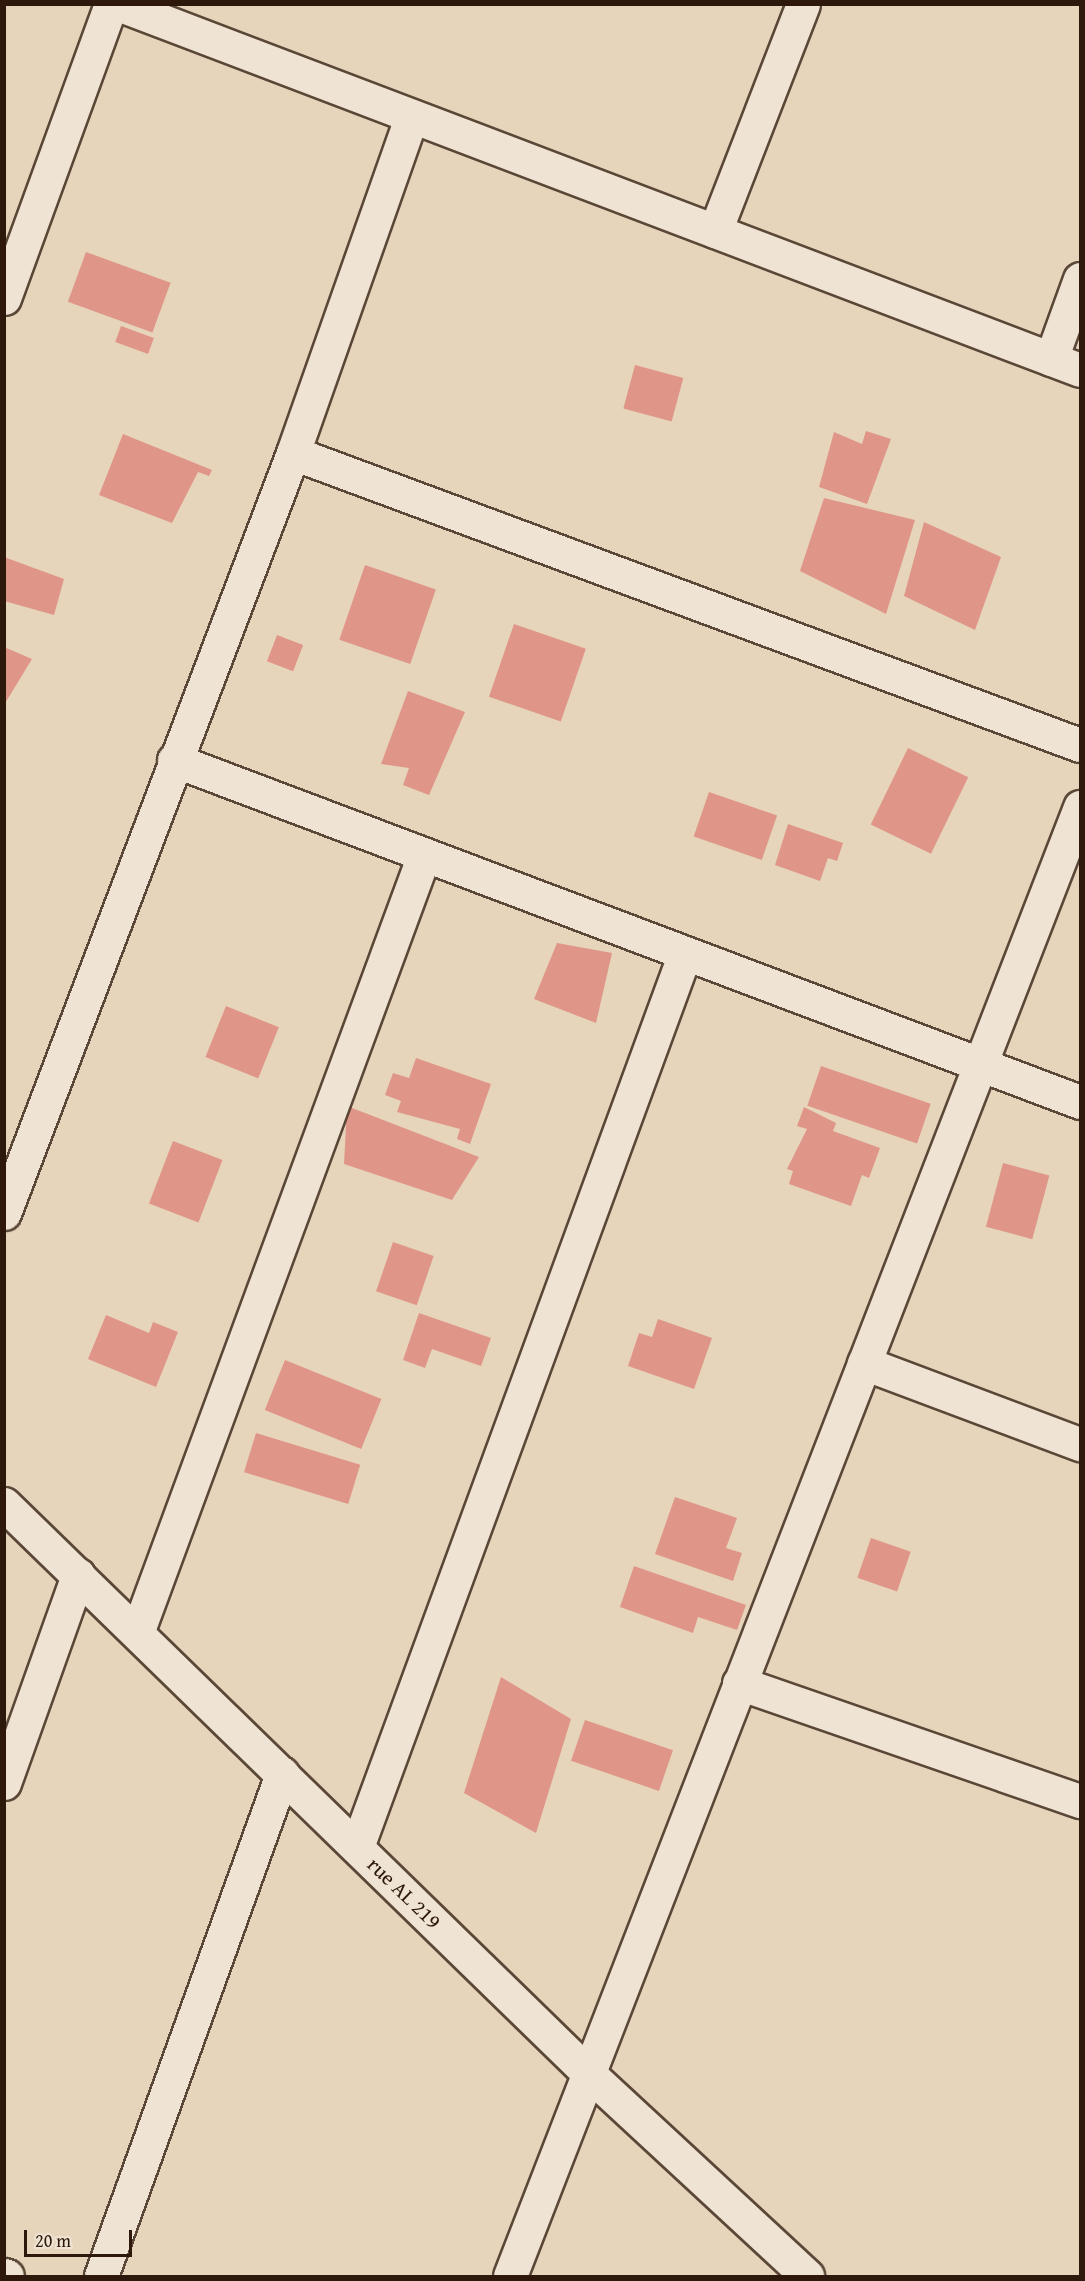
<!DOCTYPE html>
<style>
body{margin:0}
#map{position:relative;width:1085px;height:2281px;overflow:hidden;background:#e6d5bb;font-family:"Gentium Book Plus",serif}
div>[style]{position:absolute}
.building>*{inset:0;background:#df9688;transform-origin:0 0}
.roads{filter:drop-shadow(2px 0 #5b4737) drop-shadow(-2px 0 #5b4737) drop-shadow(0 2px #5b4737) drop-shadow(0 -2px #5b4737)}
.minor>*{height:33px;margin:-16.5px;padding:0 16.5px;transform-origin:16.5px;border-radius:16.5px;background:#efe4d3}
span{translate:-50% -50%;white-space:nowrap;text-align:center;line-height:1.15;-webkit-text-stroke:5px #efe4d3;paint-order:stroke}
.street-label{font-size:21px;color:#2d180b}
.frame{position:absolute;inset:0;border:6px solid #2d180b;pointer-events:none}
.scale{position:absolute;left:24px;top:2230px;width:108px;height:27px;box-sizing:border-box;border:3px solid #2d180b;border-top:0;padding-left:8px;font-size:18px;line-height:21px;white-space:nowrap;color:#2d180b;-webkit-text-stroke:4px #efe4d3;paint-order:stroke}
</style>
<div id="map">
<div class="building">
<i style="left:86px;top:252px;width:90px;height:53px;rotate:20deg"></i>
<i style="left:121px;top:326px;width:35px;height:17px;rotate:20deg"></i>
<i style="left:635px;top:365px;width:50px;height:45px;rotate:15deg"></i>
<i style="clip-path:polygon(866px 431px,891px 439px,867px 504px,819px 487px,834px 432px,862px 444px)"></i>
<i style="clip-path:polygon(123px 434px,212px 470px,209px 476px,198px 472px,172px 523px,99px 495px)"></i>
<i style="clip-path:polygon(824px 498px,915px 520px,886px 614px,800px 571px)"></i>
<i style="clip-path:polygon(924px 522px,1001px 557px,975px 630px,904px 596px)"></i>
<i style="clip-path:polygon(4px 557px,64px 579px,54px 615px,4px 601px)"></i>
<i style="left:365px;top:565px;width:75px;height:79px;rotate:19deg"></i>
<i style="left:514px;top:624px;width:76px;height:77px;rotate:19deg"></i>
<i style="left:277px;top:635px;width:28px;height:28px;rotate:21deg"></i>
<i style="clip-path:polygon(4px 647px,32px 659px,4px 705px)"></i>
<i style="clip-path:polygon(408px 691px,465px 712px,429px 795px,403px 785px,409px 768px,381px 764px)"></i>
<i style="left:908px;top:748px;width:67px;height:85px;rotate:26deg"></i>
<i style="left:709px;top:792px;width:72px;height:47px;rotate:19deg"></i>
<i style="clip-path:polygon(788px 824px,843px 843px,837px 861px,828px 858px,820px 881px,775px 865px)"></i>
<i style="clip-path:polygon(557px 943px,612px 953px,596px 1023px,534px 999px)"></i>
<i style="left:226px;top:1006px;width:57px;height:55px;rotate:22deg"></i>
<i style="clip-path:polygon(416px 1058px,491px 1084px,470px 1144px,457px 1139px,460px 1129px,397px 1112px,401px 1101px,385px 1095px,393px 1073px,409px 1078px)"></i>
<i style="left:821px;top:1066px;width:116px;height:42px;rotate:19deg"></i>
<i style="clip-path:polygon(347px 1106px,479px 1157px,452px 1200px,344px 1164px)"></i>
<i style="clip-path:polygon(804px 1107px,836px 1123px,833px 1131px,880px 1148px,869px 1178px,862px 1175px,851px 1206px,789px 1184px,793px 1171px,787px 1169px,807px 1129px,797px 1126px)"></i>
<i style="left:173px;top:1141px;width:53px;height:67px;rotate:21deg"></i>
<i style="left:1003px;top:1163px;width:48px;height:66px;rotate:15deg"></i>
<i style="left:393px;top:1242px;width:43px;height:52px;rotate:19deg"></i>
<i style="clip-path:polygon(419px 1313px,491px 1338px,481px 1366px,432px 1349px,425px 1368px,403px 1360px)"></i>
<i style="clip-path:polygon(106px 1315px,149px 1333px,153px 1322px,178px 1332px,156px 1387px,88px 1359px)"></i>
<i style="clip-path:polygon(658px 1319px,712px 1338px,694px 1389px,628px 1366px,639px 1333px,652px 1337px)"></i>
<i style="left:285px;top:1360px;width:104px;height:54px;rotate:22deg"></i>
<i style="left:256px;top:1433px;width:109px;height:41px;rotate:17deg"></i>
<i style="clip-path:polygon(675px 1497px,737px 1518px,726px 1548px,742px 1553px,733px 1581px,655px 1554px)"></i>
<i style="left:871px;top:1538px;width:42px;height:42px;rotate:19deg"></i>
<i style="clip-path:polygon(634px 1566px,746px 1605px,737px 1630px,698px 1617px,693px 1633px,620px 1607px)"></i>
<i style="clip-path:polygon(501px 1677px,571px 1719px,536px 1833px,464px 1793px)"></i>
<i style="left:585px;top:1720px;width:93px;height:43px;rotate:19deg"></i>
</div>
<div class="roads">
<div class="minor">
<i style="left:118px;top:4px;width:1029px;rotate:20.83deg"></i>
<i style="left:715px;top:231px;width:243px;rotate:-68.8deg"></i>
<i style="left:4px;top:298px;width:313px;rotate:-70deg"></i>
<i style="left:1051px;top:359px;width:85px;rotate:-70.1deg"></i>
<i style="left:293px;top:453px;width:839px;rotate:20.36deg"></i>
<i style="left:174px;top:760px;width:968px;rotate:20.68deg"></i>
<i style="left:4px;top:1213px;width:813px;rotate:-69.18deg"></i>
<i style="left:293px;top:453px;width:357px;rotate:-70.6deg"></i>
<i style="left:864px;top:1363px;width:231px;rotate:20.6deg"></i>
<i style="left:4px;top:1504px;width:814px;rotate:44.25deg"></i>
<i style="left:587px;top:2072px;width:300px;rotate:42.8deg"></i>
<i style="left:137px;top:1633px;width:829px;rotate:-69.75deg"></i>
<i style="left:739px;top:1683px;width:361px;rotate:19.1deg"></i>
<i style="left:4px;top:1783px;width:221px;rotate:-70.4deg"></i>
<i style="left:357px;top:1847px;width:952px;rotate:-69.85deg"></i>
<i style="left:4px;top:2275px;width:3px;rotate:18deg"></i>
<i style="left:101px;top:2276px;width:534px;rotate:-70.17deg"></i>
<i style="left:510px;top:2276px;width:1576px;rotate:-68.79deg"></i>
</div>
</div>
<div class="street-label">
<span style="left:404px;top:1893px;rotate:44deg">rue AL 219</span>
</div>
<div class="frame"></div>
<div class="scale">20 m</div>
</div>
